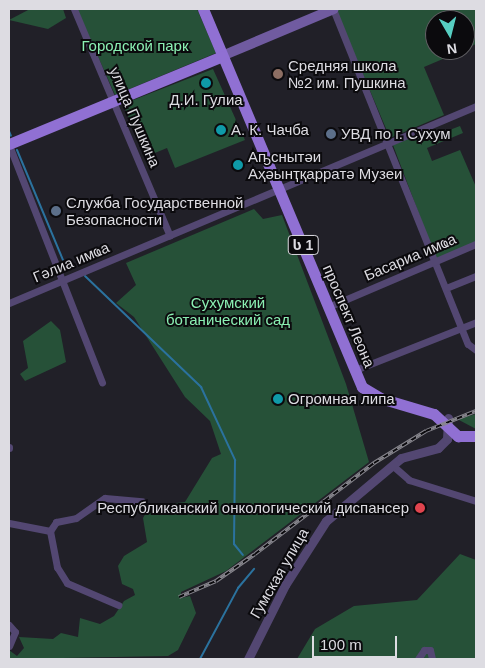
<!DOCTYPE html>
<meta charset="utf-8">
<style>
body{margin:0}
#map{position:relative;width:485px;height:668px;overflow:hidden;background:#212028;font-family:Helvetica,"Noto Sans Georgian",sans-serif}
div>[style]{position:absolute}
.green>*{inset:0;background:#265138}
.stream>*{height:2px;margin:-1px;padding:0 1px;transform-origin:1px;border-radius:1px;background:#2b729e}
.minor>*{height:7px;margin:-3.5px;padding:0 3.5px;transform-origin:3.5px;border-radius:3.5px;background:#534772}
.tertiary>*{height:9px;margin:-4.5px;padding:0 4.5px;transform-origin:4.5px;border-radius:4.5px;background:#534772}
.secondary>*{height:10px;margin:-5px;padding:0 5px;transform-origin:5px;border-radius:5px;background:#705ba0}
.trunk>*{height:11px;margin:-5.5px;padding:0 5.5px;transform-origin:5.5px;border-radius:5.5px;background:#9070d3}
.rail>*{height:4px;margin-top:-2px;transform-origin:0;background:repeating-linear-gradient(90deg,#0b0a0d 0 5.5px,#86858c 0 11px);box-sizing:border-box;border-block:1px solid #86858c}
.dots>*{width:14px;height:14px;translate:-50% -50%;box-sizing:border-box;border:2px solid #0b0a0d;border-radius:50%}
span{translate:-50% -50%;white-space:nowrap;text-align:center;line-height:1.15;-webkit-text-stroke:4px #0b0a0d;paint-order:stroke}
.shield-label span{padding:1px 4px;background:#0b0a0d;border:1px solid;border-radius:4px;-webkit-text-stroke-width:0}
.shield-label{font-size:14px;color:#dddce2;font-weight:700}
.park-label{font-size:15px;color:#8bf0b3}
.poi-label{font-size:15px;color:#dddce2}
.left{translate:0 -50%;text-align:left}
.right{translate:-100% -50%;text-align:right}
.street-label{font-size:15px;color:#dddce2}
.frame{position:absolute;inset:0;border:10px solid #dddce2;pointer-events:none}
.north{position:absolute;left:425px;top:10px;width:50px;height:50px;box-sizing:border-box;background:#0b0a0d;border:1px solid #5f5e62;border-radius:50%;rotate:172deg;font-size:14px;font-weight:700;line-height:20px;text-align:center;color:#dddce2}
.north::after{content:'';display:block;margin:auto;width:18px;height:22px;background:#57cec1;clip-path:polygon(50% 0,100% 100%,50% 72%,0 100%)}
.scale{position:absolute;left:312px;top:636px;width:85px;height:22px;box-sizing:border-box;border:2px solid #dddce2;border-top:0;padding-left:6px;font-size:15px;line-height:18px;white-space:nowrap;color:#dddce2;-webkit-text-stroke:4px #0b0a0d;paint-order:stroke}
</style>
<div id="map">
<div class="green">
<i style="clip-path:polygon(30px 9px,63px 9px,66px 18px,48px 29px,9px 20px)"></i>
<i style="clip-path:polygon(77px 9px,197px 9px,216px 53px,115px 95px)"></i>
<i style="clip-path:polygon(476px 9px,476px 44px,465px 49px,465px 20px,435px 20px,435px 50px,464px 50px,424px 67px,444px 115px,390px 138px,336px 10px)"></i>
<i style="clip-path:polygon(213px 69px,245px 140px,175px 168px,167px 148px,145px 157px,123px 104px)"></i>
<i style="clip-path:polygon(460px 126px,463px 133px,427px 148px,432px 161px,460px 150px,476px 187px,476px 242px,436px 259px,393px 145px,420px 134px,426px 139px)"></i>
<i style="clip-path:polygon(254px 209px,263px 219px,282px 215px,346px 384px,369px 462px,226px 571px,181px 592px,181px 598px,190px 596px,196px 613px,178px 650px,168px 656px,9px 659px,9px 650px,17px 656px,24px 648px,19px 637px,53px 639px,61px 633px,78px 637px,80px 618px,100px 624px,114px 616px,124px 601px,135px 595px,133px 589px,122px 584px,118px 566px,124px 556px,147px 542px,143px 518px,150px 506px,185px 502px,212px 458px,221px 454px,210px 421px,185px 397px,134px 317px,116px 303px,136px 285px,126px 263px)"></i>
<i style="clip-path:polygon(51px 321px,60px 330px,66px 362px,25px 381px,20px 374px,28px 368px,23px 341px)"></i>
<i style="clip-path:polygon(476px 414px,476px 429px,459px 420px,462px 418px)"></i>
<i style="clip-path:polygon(460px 554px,476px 560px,476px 659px,297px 659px,315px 629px,354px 606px,417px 600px)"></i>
</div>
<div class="stream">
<i style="left:9px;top:131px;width:5px;rotate:68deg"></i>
<i style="left:17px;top:150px;width:119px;rotate:67.3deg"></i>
<i style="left:85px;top:276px;width:161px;rotate:43.7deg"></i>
<i style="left:201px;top:387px;width:81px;rotate:65deg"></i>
<i style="left:235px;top:460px;width:84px;rotate:90.7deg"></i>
<i style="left:234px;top:544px;width:14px;rotate:51deg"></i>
<i style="left:200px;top:659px;width:81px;rotate:-61.8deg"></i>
<i style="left:238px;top:588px;width:25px;rotate:-50deg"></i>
</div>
<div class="minor">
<i style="left:74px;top:9px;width:246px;rotate:67.1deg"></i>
<i style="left:333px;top:9px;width:361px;rotate:68.1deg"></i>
<i style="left:468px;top:344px;width:10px;rotate:37deg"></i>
<i style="left:9px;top:145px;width:255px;rotate:68.6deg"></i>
<i style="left:446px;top:288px;width:32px;rotate:-22deg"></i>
<i style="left:9px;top:303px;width:507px;rotate:-22.87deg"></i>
<i style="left:328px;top:307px;width:161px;rotate:-23.1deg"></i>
<i style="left:355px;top:370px;width:130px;rotate:-21.6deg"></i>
<i style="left:9px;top:447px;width:1px;rotate:90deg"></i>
<i style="left:392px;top:465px;width:23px;rotate:41deg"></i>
<i style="left:409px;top:480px;width:70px;rotate:17.4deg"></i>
<i style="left:9px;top:523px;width:42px;rotate:11deg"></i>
<i style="left:50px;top:531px;width:37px;rotate:79deg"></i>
<i style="left:57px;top:567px;width:19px;rotate:58deg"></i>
<i style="left:67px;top:583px;width:56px;rotate:23.3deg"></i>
<i style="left:50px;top:531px;width:11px;rotate:-56deg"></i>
<i style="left:56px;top:522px;width:20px;rotate:-11deg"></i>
<i style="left:76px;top:518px;width:35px;rotate:-35deg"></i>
<i style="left:105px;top:498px;width:37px;rotate:5deg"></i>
<i style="left:9px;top:625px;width:9px;rotate:49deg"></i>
<i style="left:15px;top:632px;width:15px;rotate:113deg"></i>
<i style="left:418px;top:659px;width:11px;rotate:-56deg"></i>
<i style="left:424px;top:650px;width:6px"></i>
<i style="left:430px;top:650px;width:9px;rotate:77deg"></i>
</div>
<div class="tertiary">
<i style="left:248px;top:659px;width:83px;rotate:-63.4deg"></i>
<i style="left:285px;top:585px;width:76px;rotate:-57.4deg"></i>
<i style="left:326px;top:521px;width:98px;rotate:-40deg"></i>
<i style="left:401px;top:458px;width:38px;rotate:-15deg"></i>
<i style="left:438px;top:448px;width:13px;rotate:-45deg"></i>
<i style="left:447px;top:439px;width:21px;rotate:-87deg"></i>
</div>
<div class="secondary">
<i style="left:222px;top:56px;width:121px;rotate:-22.8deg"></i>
</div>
<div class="trunk">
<i style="left:203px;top:9px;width:410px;rotate:67.2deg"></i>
<i style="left:362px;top:387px;width:21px;rotate:31deg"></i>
<i style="left:380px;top:398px;width:56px;rotate:16.5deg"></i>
<i style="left:434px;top:414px;width:33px;rotate:43deg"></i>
<i style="left:458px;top:436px;width:18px"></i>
<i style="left:9px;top:144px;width:230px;rotate:-22.4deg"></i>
</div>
<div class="rail">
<i style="left:179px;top:597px;width:40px;rotate:-23.4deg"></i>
<i style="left:216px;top:581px;width:47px;rotate:-34.7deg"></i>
<i style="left:255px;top:554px;width:150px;rotate:-37.4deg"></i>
<i style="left:374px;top:463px;width:61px;rotate:-31.6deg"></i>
<i style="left:426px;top:431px;width:54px;rotate:-21.8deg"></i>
</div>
<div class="dots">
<i style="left:278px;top:74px;background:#8d6e63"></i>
<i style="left:206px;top:83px;background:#0f9aa8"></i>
<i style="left:221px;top:130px;background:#0f9aa8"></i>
<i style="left:331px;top:134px;background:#5c6f8a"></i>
<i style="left:238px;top:165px;background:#0f9aa8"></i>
<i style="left:56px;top:211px;background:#5c6f8a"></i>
<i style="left:278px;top:399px;background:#0f9aa8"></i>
<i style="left:420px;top:508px;background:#e0444e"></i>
</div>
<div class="shield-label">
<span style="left:303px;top:245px">ს 1</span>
</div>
<div class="park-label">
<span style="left:135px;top:46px">Городской парк</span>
<span style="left:228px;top:311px">Сухумский<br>ботанический сад</span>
</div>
<div class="poi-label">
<span class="left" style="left:288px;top:74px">Средняя школа<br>№2 им. Пушкина</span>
<span style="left:206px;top:100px">Д.И. Гулиа</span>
<span class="left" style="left:231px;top:130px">А. К. Чачба</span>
<span class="left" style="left:341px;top:134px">УВД по г. Сухум</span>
<span class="left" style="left:248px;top:165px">Аҧснытәи<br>Аҳәынҭқарратә Музеи</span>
<span class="left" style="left:66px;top:211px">Служба Государственной<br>Безопасности</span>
<span class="left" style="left:288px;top:399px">Огромная липа</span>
<span class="right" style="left:409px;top:508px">Республиканский онкологический диспансер</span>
</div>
<div class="street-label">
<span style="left:135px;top:117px;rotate:67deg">улица Пушкина</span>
<span style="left:410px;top:257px;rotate:-23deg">Басариа имҩа</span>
<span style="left:71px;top:262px;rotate:-23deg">Гәлиа имҩа</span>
<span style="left:349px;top:316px;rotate:67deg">проспект Леона</span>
<span style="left:279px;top:573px;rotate:-60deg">Гумская улица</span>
</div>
<div class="frame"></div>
<div class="north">N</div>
<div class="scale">100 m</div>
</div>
